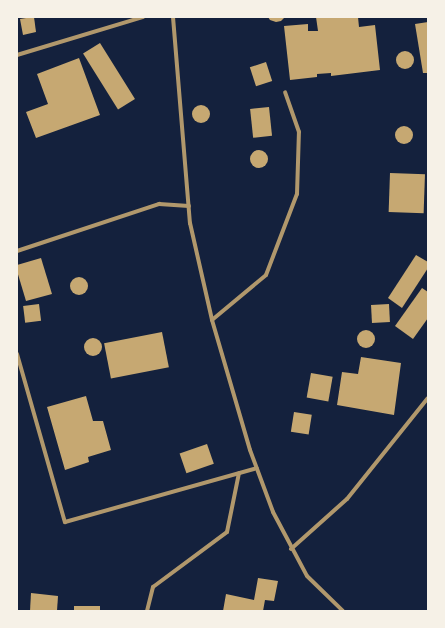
<!DOCTYPE html>
<style>
body{margin:0}
#map{position:relative;width:445px;height:628px;overflow:hidden;background:#14213d;font-family:Roboto,sans-serif}
div>[style]{position:absolute}
.building>*{inset:0;background:#c6a872;transform-origin:0 0}
.round{border-radius:50%}
.minor>*{height:4px;margin:-2px;padding:0 2px;transform-origin:2px;border-radius:2px;background:#b1986c}
span{translate:-50% -50%;white-space:nowrap;text-align:center;line-height:1.15;-webkit-text-stroke:3px #f6f1e7;paint-order:stroke}
.frame{position:absolute;inset:0;border:18px solid #f6f1e7;pointer-events:none}
</style>
<div id="map">
<div class="building">
<i style="clip-path:polygon(32px 17px,34px 17px,36px 32px,23px 35px,20px 19px)"></i>
<i style="clip-path:polygon(268px 17px,285px 17px,281px 21px,276px 22px,270px 20px)"></i>
<i style="clip-path:polygon(316px 17px,358px 17px,359px 27px,375px 25px,380px 70px,331px 76px,331px 73px,317px 74px,317px 77px,290px 80px,284px 26px,308px 24px,308px 31px,318px 31px)"></i>
<i style="clip-path:polygon(428px 22px,428px 73px,423px 73px,415px 24px)"></i>
<i style="left:100px;top:43px;width:66px;height:20px;rotate:58deg"></i>
<i class="round" style="left:396px;top:51px;width:18px;height:18px"></i>
<i style="clip-path:polygon(79px 58px,100px 115px,36px 138px,26px 112px,48px 104px,37px 74px)"></i>
<i style="left:266px;top:62px;width:20px;height:17px;rotate:72deg"></i>
<i class="round" style="left:192px;top:105px;width:18px;height:18px"></i>
<i style="left:269px;top:107px;width:29px;height:19px;rotate:84deg"></i>
<i class="round" style="left:395px;top:126px;width:18px;height:18px"></i>
<i class="round" style="left:250px;top:150px;width:18px;height:18px"></i>
<i style="left:390px;top:173px;width:35px;height:39px;rotate:2deg"></i>
<i style="clip-path:polygon(416px 255px,428px 262px,428px 268px,402px 308px,388px 298px)"></i>
<i style="clip-path:polygon(41px 258px,52px 294px,26px 301px,17px 271px,17px 265px)"></i>
<i class="round" style="left:70px;top:277px;width:18px;height:18px"></i>
<i style="clip-path:polygon(422px 288px,428px 292px,428px 318px,413px 339px,395px 326px)"></i>
<i style="left:39px;top:304px;width:17px;height:16px;rotate:83deg"></i>
<i style="left:389px;top:304px;width:18px;height:18px;rotate:87deg"></i>
<i class="round" style="left:357px;top:330px;width:18px;height:18px"></i>
<i style="left:162px;top:332px;width:36px;height:59px;rotate:79deg"></i>
<i class="round" style="left:84px;top:338px;width:18px;height:18px"></i>
<i style="clip-path:polygon(361px 357px,401px 363px,394px 415px,337px 405px,342px 372px,358px 374px)"></i>
<i style="left:311px;top:373px;width:22px;height:25px;rotate:10deg"></i>
<i style="clip-path:polygon(86px 396px,93px 421px,103px 421px,111px 450px,88px 457px,89px 462px,65px 470px,47px 407px)"></i>
<i style="left:294px;top:412px;width:18px;height:20px;rotate:9deg"></i>
<i style="left:207px;top:444px;width:21px;height:29px;rotate:71deg"></i>
<i style="clip-path:polygon(258px 578px,278px 581px,274px 601px,265px 600px,263px 611px,223px 611px,226px 594px,254px 600px)"></i>
<i style="clip-path:polygon(31px 593px,58px 596px,57px 611px,30px 611px)"></i>
<i style="left:74px;top:606px;width:26px;height:5px"></i>
</div>
<div class="minor">
<i style="left:173px;top:17px;width:207px;rotate:85.3deg"></i>
<i style="left:190px;top:223px;width:99px;rotate:77.2deg"></i>
<i style="left:212px;top:320px;width:135px;rotate:73.7deg"></i>
<i style="left:250px;top:450px;width:66px;rotate:69.6deg"></i>
<i style="left:273px;top:512px;width:72px;rotate:62deg"></i>
<i style="left:307px;top:576px;width:50px;rotate:44.2deg"></i>
<i style="left:17px;top:55px;width:132px;rotate:-16.8deg"></i>
<i style="left:17px;top:251px;width:150px;rotate:-18.3deg"></i>
<i style="left:159px;top:204px;width:30px;rotate:4deg"></i>
<i style="left:212px;top:320px;width:70px;rotate:-39.8deg"></i>
<i style="left:266px;top:275px;width:87px;rotate:-69.1deg"></i>
<i style="left:297px;top:194px;width:62px;rotate:-88.2deg"></i>
<i style="left:299px;top:132px;width:42px;rotate:-109.3deg"></i>
<i style="left:17px;top:354px;width:175px;rotate:74.1deg"></i>
<i style="left:65px;top:522px;width:199px;rotate:-15.7deg"></i>
<i style="left:291px;top:549px;width:75px;rotate:-41.8deg"></i>
<i style="left:347px;top:499px;width:129px;rotate:-51.3deg"></i>
<i style="left:147px;top:611px;width:25px;rotate:-76deg"></i>
<i style="left:153px;top:587px;width:92px;rotate:-36.6deg"></i>
<i style="left:227px;top:532px;width:60px;rotate:-78.5deg"></i>
</div>
<div class="frame"></div>
</div>
